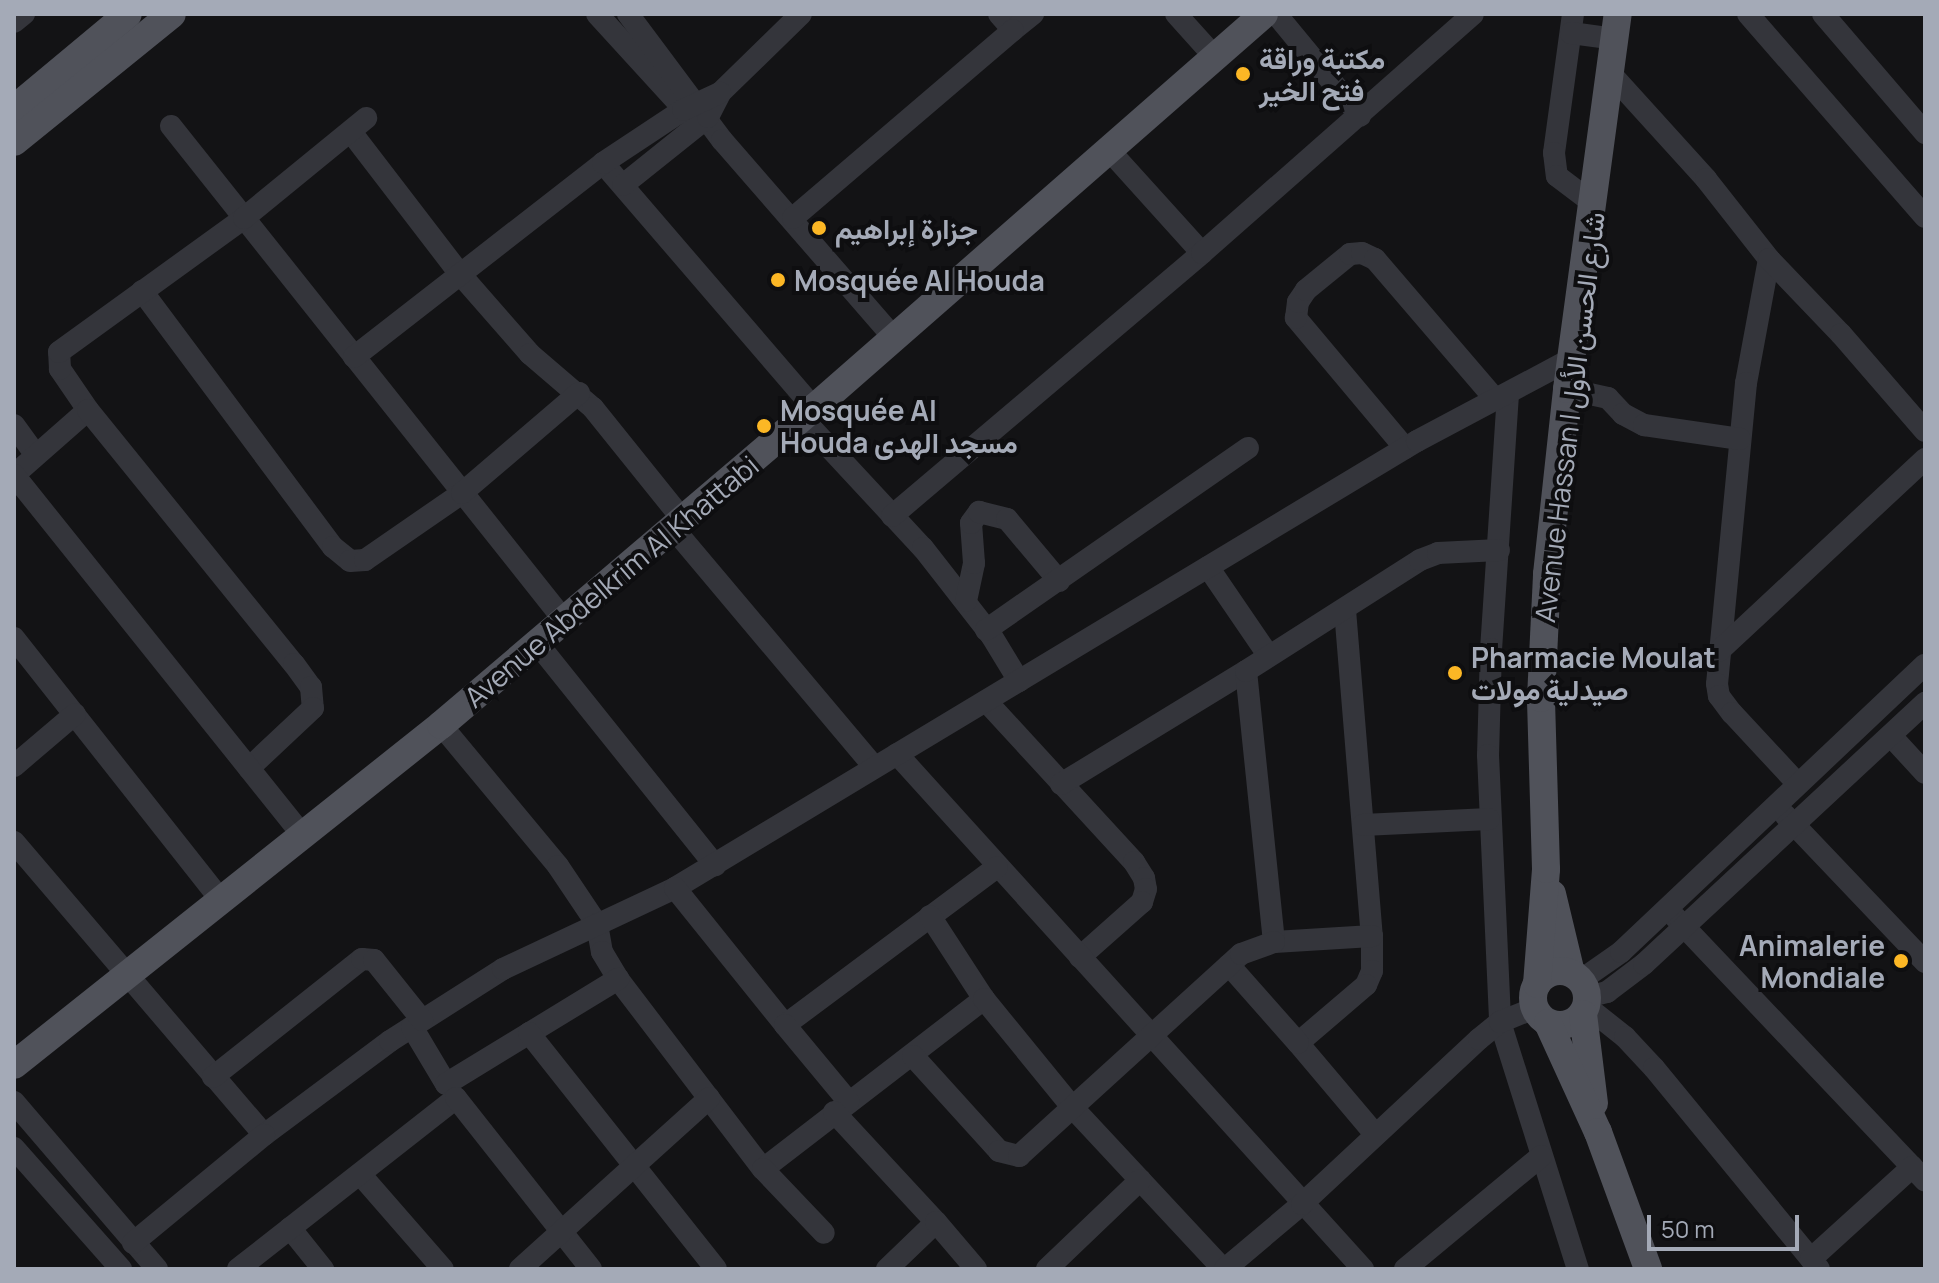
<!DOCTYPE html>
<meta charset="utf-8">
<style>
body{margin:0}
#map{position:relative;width:1939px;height:1283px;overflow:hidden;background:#131315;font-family:Manrope,Vazirmatn,sans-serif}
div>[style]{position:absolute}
.minor>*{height:22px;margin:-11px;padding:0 11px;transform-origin:11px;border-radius:11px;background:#34353b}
.major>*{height:28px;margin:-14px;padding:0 14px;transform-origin:14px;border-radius:14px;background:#50525a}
.major>.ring{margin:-14px;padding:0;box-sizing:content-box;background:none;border:28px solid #50525a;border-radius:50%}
.dots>*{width:22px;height:22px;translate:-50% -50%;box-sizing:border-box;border:4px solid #0e0e10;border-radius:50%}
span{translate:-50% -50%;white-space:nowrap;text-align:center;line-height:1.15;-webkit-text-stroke:8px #0e0e10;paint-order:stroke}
.poi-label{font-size:28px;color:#a4aab7;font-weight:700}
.left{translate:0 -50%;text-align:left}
.right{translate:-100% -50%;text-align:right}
.street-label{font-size:28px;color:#a4aab7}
.frame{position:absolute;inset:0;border:16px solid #a4aab7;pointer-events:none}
.scale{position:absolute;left:1647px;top:1215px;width:152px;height:36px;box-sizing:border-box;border:4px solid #a4aab7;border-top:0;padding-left:10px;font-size:24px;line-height:28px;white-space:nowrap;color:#a4aab7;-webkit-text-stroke:6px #0e0e10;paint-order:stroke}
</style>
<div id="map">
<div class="minor">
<i style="left:597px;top:14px;width:142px;rotate:47.6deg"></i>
<i style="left:628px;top:14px;width:157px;rotate:53.3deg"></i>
<i style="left:722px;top:140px;width:261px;rotate:49deg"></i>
<i style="left:999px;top:14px;width:21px;rotate:49deg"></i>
<i style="left:1013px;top:30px;width:26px;rotate:-39deg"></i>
<i style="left:1176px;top:14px;width:57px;rotate:47.9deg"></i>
<i style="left:1276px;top:14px;width:132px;rotate:50.5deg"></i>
<i style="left:1573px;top:14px;width:140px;rotate:97.8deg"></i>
<i style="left:1554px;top:153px;width:23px;rotate:83deg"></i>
<i style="left:1557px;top:176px;width:46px;rotate:37.1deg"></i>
<i style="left:1748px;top:14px;width:269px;rotate:48.9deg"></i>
<i style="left:1823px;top:14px;width:157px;rotate:49.4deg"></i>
<i style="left:14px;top:22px;width:13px;rotate:-39deg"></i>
<i style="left:1571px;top:33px;width:44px;rotate:7.8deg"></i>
<i style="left:1610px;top:73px;width:143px;rotate:47.8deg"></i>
<i style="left:1706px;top:179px;width:102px;rotate:51.8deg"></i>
<i style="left:1769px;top:259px;width:126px;rotate:100.5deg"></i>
<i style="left:1746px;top:383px;width:302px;rotate:95.5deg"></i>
<i style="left:1717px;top:684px;width:12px;rotate:81deg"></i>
<i style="left:1719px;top:696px;width:21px;rotate:53deg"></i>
<i style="left:1732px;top:713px;width:97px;rotate:47.1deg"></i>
<i style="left:171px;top:126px;width:631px;rotate:51.5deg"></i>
<i style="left:351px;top:132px;width:179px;rotate:52.5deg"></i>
<i style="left:460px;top:274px;width:106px;rotate:48.8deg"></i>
<i style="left:530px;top:354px;width:83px;rotate:40.6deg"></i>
<i style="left:593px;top:408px;width:144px;rotate:51.2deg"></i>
<i style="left:1108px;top:149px;width:140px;rotate:47.9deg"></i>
<i style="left:603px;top:163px;width:323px;rotate:49.3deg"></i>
<i style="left:623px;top:185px;width:109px;rotate:-38.7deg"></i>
<i style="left:708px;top:117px;width:27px;rotate:-63deg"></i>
<i style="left:720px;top:93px;width:113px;rotate:-44.3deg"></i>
<i style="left:793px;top:218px;width:289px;rotate:-40.5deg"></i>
<i style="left:1769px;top:259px;width:104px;rotate:46.2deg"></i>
<i style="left:1841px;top:334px;width:128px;rotate:49.1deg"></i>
<i style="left:142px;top:291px;width:319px;rotate:53.3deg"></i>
<i style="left:333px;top:547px;width:22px;rotate:39deg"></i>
<i style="left:350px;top:561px;width:15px;rotate:-4deg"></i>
<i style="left:365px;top:560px;width:118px;rotate:-34.6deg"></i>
<i style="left:462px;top:493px;width:154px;rotate:-40.5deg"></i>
<i style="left:354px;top:357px;width:316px;rotate:-37.9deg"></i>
<i style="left:603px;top:163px;width:96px;rotate:-33.5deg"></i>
<i style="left:683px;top:110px;width:41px;rotate:-24.7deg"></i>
<i style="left:1567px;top:389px;width:42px;rotate:12.4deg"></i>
<i style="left:1608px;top:398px;width:22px;rotate:47deg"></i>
<i style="left:1623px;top:414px;width:24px;rotate:28deg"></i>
<i style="left:1644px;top:425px;width:97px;rotate:8.3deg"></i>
<i style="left:1508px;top:394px;width:256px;rotate:93.8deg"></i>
<i style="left:1491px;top:649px;width:106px;rotate:91.6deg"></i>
<i style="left:1488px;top:755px;width:267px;rotate:87.4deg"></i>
<i style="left:1500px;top:1022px;width:259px;rotate:72.5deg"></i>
<i style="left:88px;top:410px;width:50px;rotate:-124.3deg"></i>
<i style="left:60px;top:369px;width:17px;rotate:-93deg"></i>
<i style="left:59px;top:352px;width:228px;rotate:-35.9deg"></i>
<i style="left:244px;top:218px;width:158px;rotate:-39.3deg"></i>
<i style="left:802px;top:418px;width:178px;rotate:47.1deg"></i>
<i style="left:923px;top:548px;width:110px;rotate:52deg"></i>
<i style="left:991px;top:635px;width:54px;rotate:58.7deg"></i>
<i style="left:14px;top:425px;width:37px;rotate:54deg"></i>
<i style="left:1405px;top:448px;width:170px;rotate:-130deg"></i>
<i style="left:1296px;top:318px;width:16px;rotate:-83deg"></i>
<i style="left:1298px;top:302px;width:14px;rotate:-56deg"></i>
<i style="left:1306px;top:290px;width:57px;rotate:-39.3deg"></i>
<i style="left:1350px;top:254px;width:12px;rotate:-5deg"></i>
<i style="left:1362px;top:253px;width:14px;rotate:25deg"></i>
<i style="left:1375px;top:259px;width:184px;rotate:49.4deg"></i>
<i style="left:14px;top:475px;width:98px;rotate:-41.3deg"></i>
<i style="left:88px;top:410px;width:327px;rotate:51deg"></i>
<i style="left:294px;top:664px;width:29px;rotate:54deg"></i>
<i style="left:311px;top:687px;width:21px;rotate:85deg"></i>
<i style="left:313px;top:708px;width:88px;rotate:136.8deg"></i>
<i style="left:14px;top:475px;width:462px;rotate:51.3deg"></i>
<i style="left:892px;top:516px;width:407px;rotate:-40.3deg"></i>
<i style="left:1202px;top:253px;width:361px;rotate:-41.4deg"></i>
<i style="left:673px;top:528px;width:312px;rotate:49.9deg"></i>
<i style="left:1208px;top:567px;width:107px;rotate:55.7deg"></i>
<i style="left:966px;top:601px;width:39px;rotate:-78deg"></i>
<i style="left:974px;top:563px;width:40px;rotate:-94.3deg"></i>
<i style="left:971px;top:523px;width:14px;rotate:-54deg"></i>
<i style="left:979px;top:512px;width:29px;rotate:14deg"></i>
<i style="left:1007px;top:519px;width:81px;rotate:50deg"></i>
<i style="left:1345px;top:610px;width:327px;rotate:85.3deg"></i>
<i style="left:1372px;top:936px;width:35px;rotate:90deg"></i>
<i style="left:1372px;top:971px;width:15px;rotate:113deg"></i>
<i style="left:1366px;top:985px;width:89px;rotate:139.5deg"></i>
<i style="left:1298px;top:1043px;width:119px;rotate:49.8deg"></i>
<i style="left:986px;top:630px;width:319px;rotate:-34.8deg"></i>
<i style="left:14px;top:638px;width:334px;rotate:51.7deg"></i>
<i style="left:537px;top:643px;width:285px;rotate:51.3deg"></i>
<i style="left:1719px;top:651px;width:282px;rotate:-43deg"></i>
<i style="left:986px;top:701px;width:219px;rotate:47.4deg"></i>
<i style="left:1134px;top:862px;width:19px;rotate:58deg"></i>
<i style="left:1144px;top:878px;width:11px;rotate:80deg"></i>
<i style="left:1146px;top:889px;width:14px;rotate:107deg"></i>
<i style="left:1142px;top:902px;width:83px;rotate:138.4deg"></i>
<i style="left:441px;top:725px;width:183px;rotate:50.3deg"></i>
<i style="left:558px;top:866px;width:70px;rotate:56.1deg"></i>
<i style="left:597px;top:924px;width:28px;rotate:80deg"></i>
<i style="left:602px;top:952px;width:31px;rotate:59deg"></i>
<i style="left:618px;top:979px;width:239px;rotate:52.7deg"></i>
<i style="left:763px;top:1169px;width:279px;rotate:-37.6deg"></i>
<i style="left:1891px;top:736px;width:50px;rotate:47.4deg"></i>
<i style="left:897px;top:754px;width:695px;rotate:47.86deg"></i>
<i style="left:14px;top:766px;width:80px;rotate:-40.4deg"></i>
<i style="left:1061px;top:784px;width:217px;rotate:-31.4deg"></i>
<i style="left:1785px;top:815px;width:203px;rotate:46.4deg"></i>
<i style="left:1363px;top:825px;width:126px;rotate:-2.7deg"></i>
<i style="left:14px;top:842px;width:385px;rotate:49.5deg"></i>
<i style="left:264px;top:1135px;width:157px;rotate:-36.7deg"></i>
<i style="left:390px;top:1041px;width:134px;rotate:-32.5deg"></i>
<i style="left:503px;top:969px;width:190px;rotate:-25.2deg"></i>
<i style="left:675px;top:888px;width:866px;rotate:-31.07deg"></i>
<i style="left:1417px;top:441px;width:174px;rotate:-28deg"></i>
<i style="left:675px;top:888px;width:176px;rotate:51.2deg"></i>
<i style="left:785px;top:1025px;width:264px;rotate:-36.7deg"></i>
<i style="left:930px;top:916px;width:99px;rotate:57deg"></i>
<i style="left:984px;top:999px;width:141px;rotate:50.8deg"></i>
<i style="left:1073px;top:1108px;width:220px;rotate:47deg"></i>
<i style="left:1675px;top:917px;width:363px;rotate:46.5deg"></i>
<i style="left:1372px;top:936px;width:98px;rotate:176.5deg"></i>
<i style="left:1274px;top:942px;width:272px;rotate:-95.9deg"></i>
<i style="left:1246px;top:671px;width:206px;rotate:-32.5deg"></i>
<i style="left:1420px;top:560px;width:19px;rotate:-21deg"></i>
<i style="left:1438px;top:553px;width:61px;rotate:-2.8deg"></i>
<i style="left:1229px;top:965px;width:104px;rotate:48.5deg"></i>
<i style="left:1581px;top:980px;width:49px;rotate:-35deg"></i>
<i style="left:1621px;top:952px;width:418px;rotate:-43.4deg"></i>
<i style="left:1587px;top:997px;width:21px;rotate:-14deg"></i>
<i style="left:1607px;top:992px;width:46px;rotate:-37.1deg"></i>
<i style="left:1644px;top:964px;width:384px;rotate:-42.9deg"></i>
<i style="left:1586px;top:1006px;width:50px;rotate:38.5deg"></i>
<i style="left:1625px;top:1037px;width:42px;rotate:46.9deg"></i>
<i style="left:1654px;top:1068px;width:260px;rotate:50.6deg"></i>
<i style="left:785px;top:1025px;width:99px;rotate:50.3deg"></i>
<i style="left:412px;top:1027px;width:66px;rotate:59.2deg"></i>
<i style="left:446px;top:1084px;width:202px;rotate:-31.4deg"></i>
<i style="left:529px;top:1033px;width:301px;rotate:51.6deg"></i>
<i style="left:913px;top:1056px;width:128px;rotate:47.8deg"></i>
<i style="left:999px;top:1151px;width:21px;rotate:14deg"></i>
<i style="left:1019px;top:1156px;width:300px;rotate:-42.3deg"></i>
<i style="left:1241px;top:954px;width:35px;rotate:-20deg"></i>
<i style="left:213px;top:1077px;width:190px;rotate:-38.4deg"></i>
<i style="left:362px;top:959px;width:12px;rotate:5deg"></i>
<i style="left:374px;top:960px;width:77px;rotate:51.3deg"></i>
<i style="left:14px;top:1102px;width:220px;rotate:49.4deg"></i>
<i style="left:834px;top:1112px;width:150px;rotate:47.2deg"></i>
<i style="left:936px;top:1222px;width:68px;rotate:136.2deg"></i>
<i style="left:14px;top:1148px;width:162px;rotate:48.5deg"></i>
<i style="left:763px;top:1169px;width:88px;rotate:46.4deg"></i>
<i style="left:360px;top:1174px;width:126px;rotate:48.9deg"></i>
<i style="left:936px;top:1222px;width:62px;rotate:49.6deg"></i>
<i style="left:290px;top:1228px;width:53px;rotate:51.2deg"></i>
<i style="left:133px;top:1243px;width:170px;rotate:-39.5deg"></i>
<i style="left:1811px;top:1259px;width:137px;rotate:-42.3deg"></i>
<i style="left:238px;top:1269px;width:277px;rotate:-38.1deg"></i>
<i style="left:456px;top:1098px;width:218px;rotate:51.7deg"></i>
<i style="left:520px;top:1269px;width:255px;rotate:-42.1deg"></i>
<i style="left:1047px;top:1269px;width:129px;rotate:-43.7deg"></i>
<i style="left:1225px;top:1269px;width:101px;rotate:-40.2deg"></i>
<i style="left:1302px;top:1204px;width:242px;rotate:-43deg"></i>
<i style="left:1479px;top:1039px;width:27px;rotate:-39deg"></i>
<i style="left:1500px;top:1022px;width:37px;rotate:-22deg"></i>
<i style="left:1405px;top:1269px;width:177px;rotate:-39.7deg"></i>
</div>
<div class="major">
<i style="left:14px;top:109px;width:148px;rotate:-39.8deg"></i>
<i style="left:14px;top:142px;width:203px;rotate:-39deg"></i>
<i style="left:1552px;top:894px;width:81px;rotate:76.5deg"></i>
<i class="ring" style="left:1533px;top:971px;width:26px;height:26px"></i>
<i style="left:1537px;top:984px;width:115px;rotate:-85.5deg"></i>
<i style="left:1546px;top:869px;width:171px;rotate:-91.7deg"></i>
<i style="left:1541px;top:698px;width:124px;rotate:-87.2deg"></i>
<i style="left:1547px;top:574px;width:186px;rotate:-83.8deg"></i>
<i style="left:1567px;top:389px;width:378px;rotate:-82.3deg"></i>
<i style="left:1583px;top:1014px;width:90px;rotate:83deg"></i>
<i style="left:1548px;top:1023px;width:120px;rotate:65.4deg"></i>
<i style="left:1598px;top:1132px;width:146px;rotate:69.9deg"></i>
<i style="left:14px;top:1065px;width:546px;rotate:-38.53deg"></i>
<i style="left:441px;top:725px;width:490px;rotate:-40.4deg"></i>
<i style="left:814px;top:408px;width:598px;rotate:-41.2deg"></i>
</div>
<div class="dots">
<i style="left:1243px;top:74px;background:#fcb725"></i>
<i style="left:819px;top:228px;background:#fcb725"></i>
<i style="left:778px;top:280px;background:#fcb725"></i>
<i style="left:764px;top:426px;background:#fcb725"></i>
<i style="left:1455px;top:673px;background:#fcb725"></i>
<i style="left:1901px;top:961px;background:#fcb725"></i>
</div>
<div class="poi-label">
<span class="left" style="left:1259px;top:74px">مكتبة وراقة<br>فتح الخير</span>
<span class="left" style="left:835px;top:228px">جزارة إبراهيم</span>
<span class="left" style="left:794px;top:280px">Mosquée Al Houda</span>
<span class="left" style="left:780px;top:426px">Mosquée Al<br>Houda مسجد الهدى</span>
<span class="left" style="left:1471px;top:673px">Pharmacie Moulat<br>صيدلية مولات</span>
<span class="right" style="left:1885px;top:961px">Animalerie<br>Mondiale</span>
</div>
<div class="street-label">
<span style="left:1569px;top:417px;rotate:-83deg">Avenue Hassan I شارع الحسن الأول</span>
<span style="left:611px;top:581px;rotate:-40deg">Avenue Abdelkrim Al Khattabi</span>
</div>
<div class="frame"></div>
<div class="scale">50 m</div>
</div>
